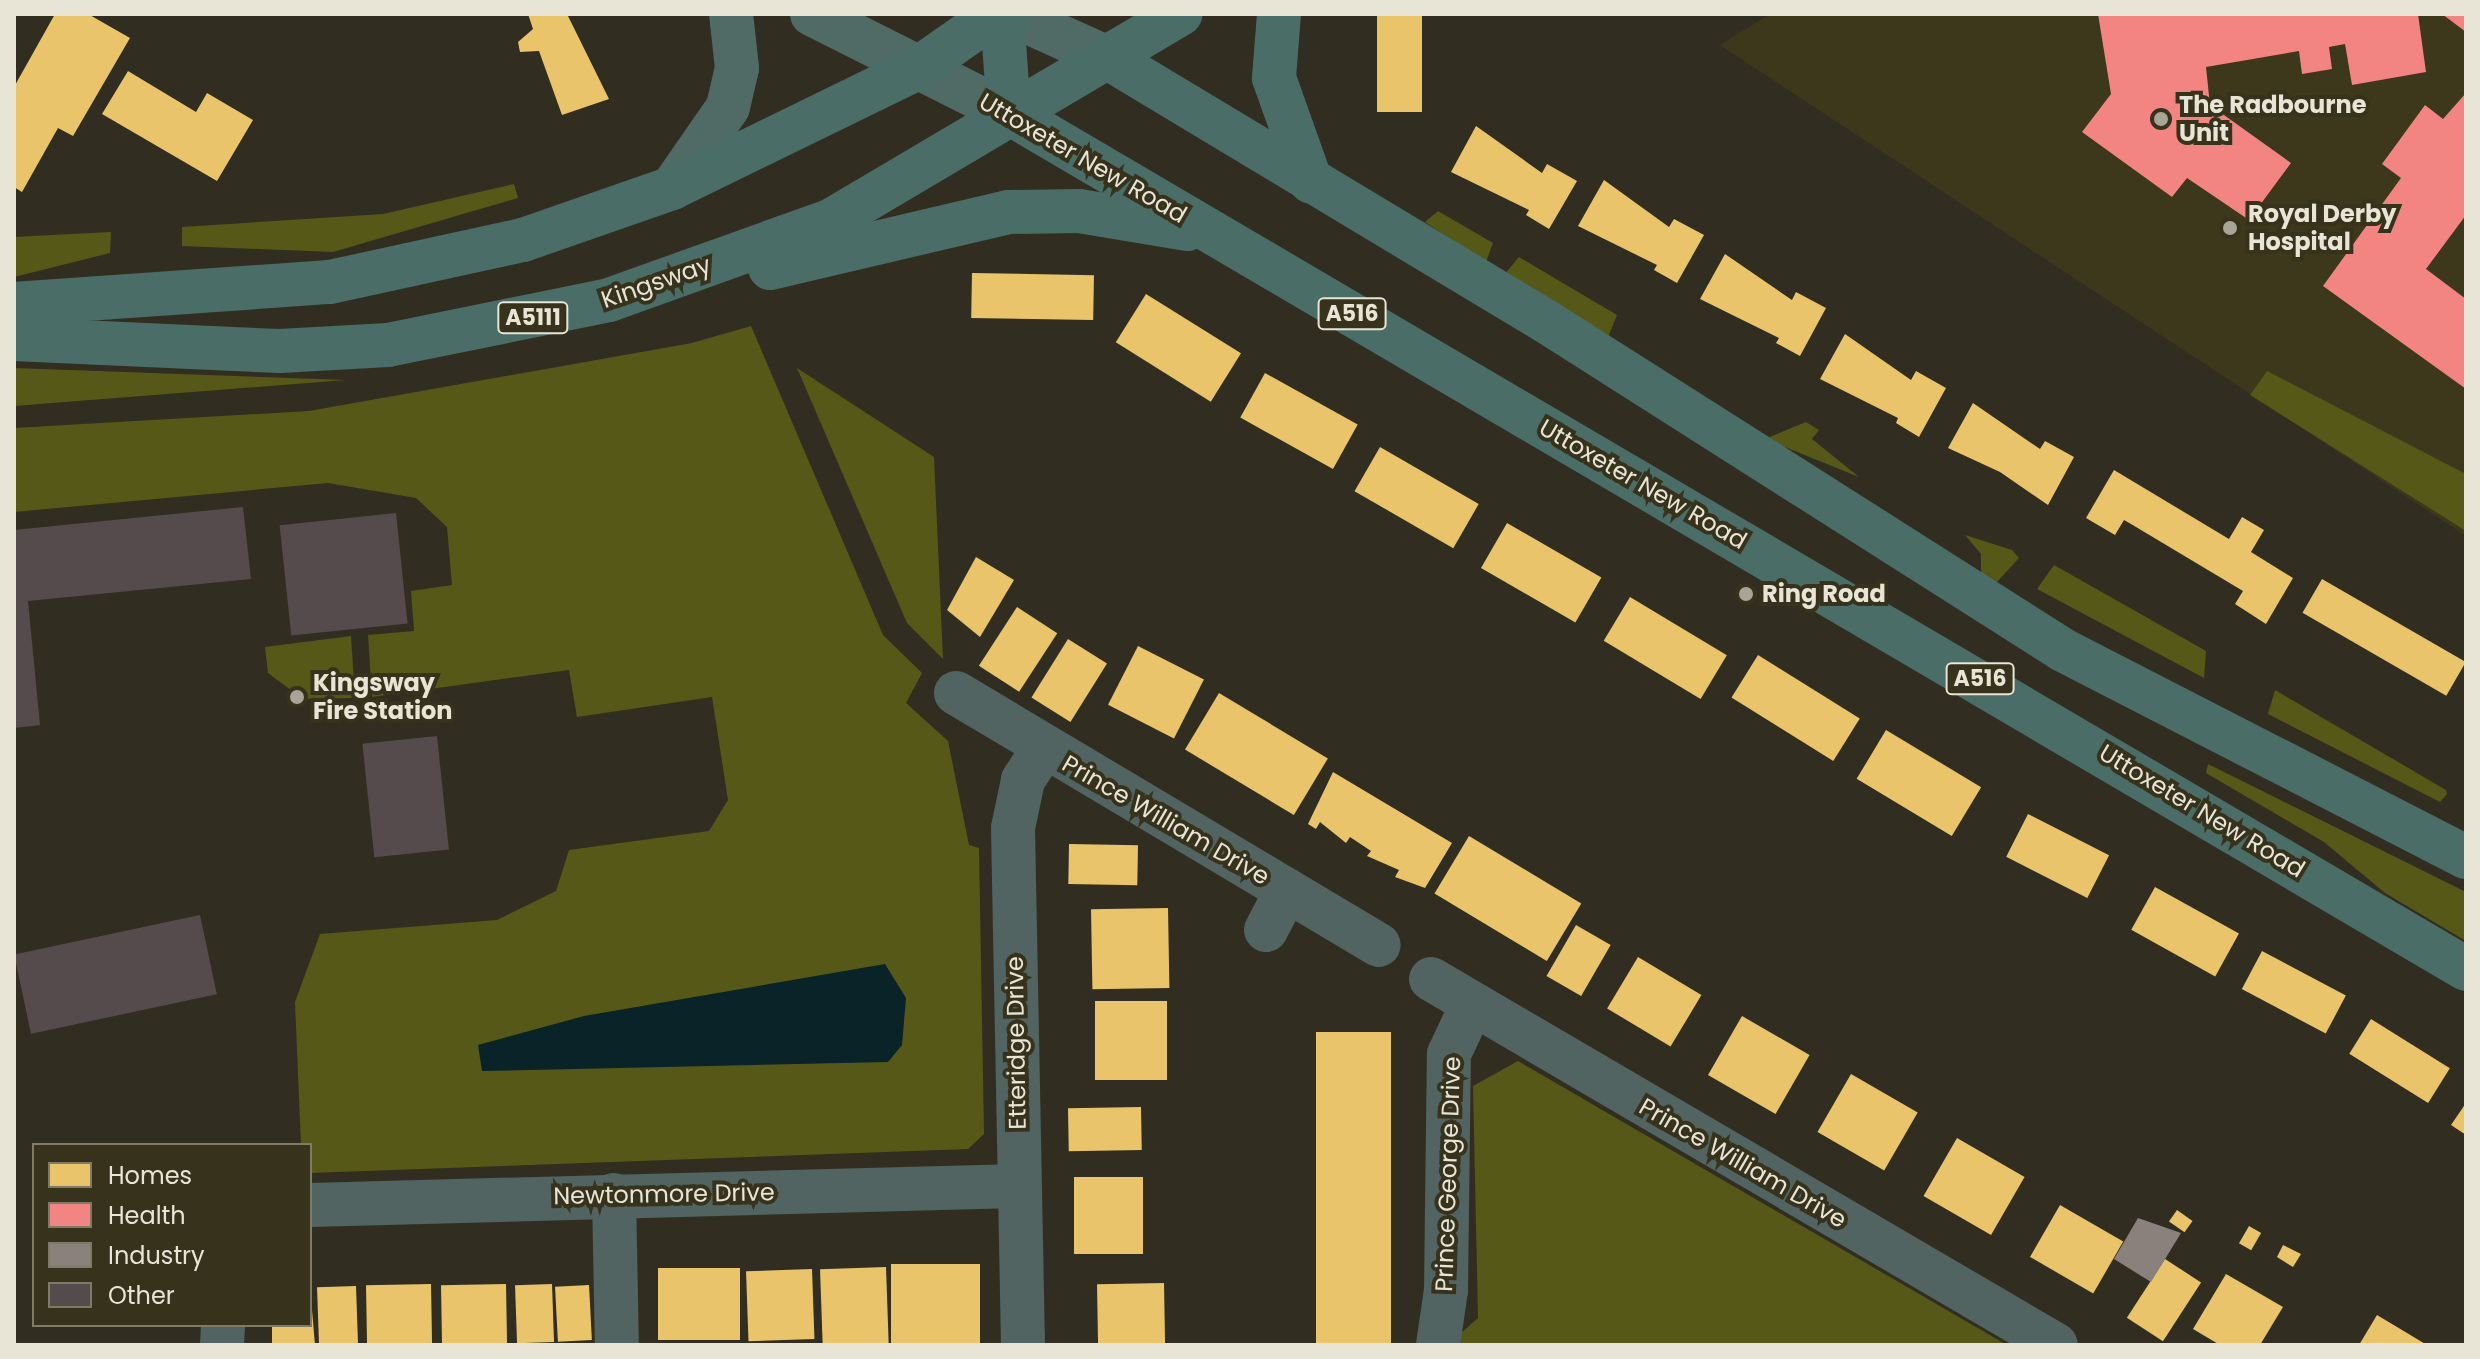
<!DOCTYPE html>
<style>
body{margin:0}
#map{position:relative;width:2480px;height:1359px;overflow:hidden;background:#312e21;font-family:Poppins,sans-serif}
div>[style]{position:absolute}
.built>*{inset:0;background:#3d371b}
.green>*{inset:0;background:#555817}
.water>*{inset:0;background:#092329}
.homes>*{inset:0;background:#e9c46a;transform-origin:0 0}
.health>*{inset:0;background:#f28482}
.industry>*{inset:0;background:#8a817c}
.building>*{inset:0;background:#554a4c;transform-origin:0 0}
.minor>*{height:44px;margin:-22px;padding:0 22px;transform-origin:22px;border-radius:22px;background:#516461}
.major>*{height:44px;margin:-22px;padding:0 22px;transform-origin:22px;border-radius:22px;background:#506a65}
.highway>*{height:44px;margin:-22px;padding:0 22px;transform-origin:22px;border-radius:22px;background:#4a6d67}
.dots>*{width:22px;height:22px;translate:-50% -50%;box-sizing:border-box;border:4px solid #37321b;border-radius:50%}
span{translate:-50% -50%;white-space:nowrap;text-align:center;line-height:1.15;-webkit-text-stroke:8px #37321b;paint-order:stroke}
.shield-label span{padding:2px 6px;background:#37321b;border:2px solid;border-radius:6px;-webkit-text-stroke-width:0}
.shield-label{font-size:22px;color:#e8e5d7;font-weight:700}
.poi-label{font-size:24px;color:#e8e5d7;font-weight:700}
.left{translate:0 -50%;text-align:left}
.street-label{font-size:24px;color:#e8e5d7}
.frame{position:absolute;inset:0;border:16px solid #e8e5d7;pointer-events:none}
.legend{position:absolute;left:32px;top:1143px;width:280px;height:184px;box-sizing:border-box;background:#37321b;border:2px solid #7e7a66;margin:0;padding:10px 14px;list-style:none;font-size:24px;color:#e8e5d7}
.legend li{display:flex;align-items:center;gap:16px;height:40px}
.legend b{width:40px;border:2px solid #7e7a66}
</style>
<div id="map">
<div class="built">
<i style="clip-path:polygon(1770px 14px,2466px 14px,2466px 536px,1720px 45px)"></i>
</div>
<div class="green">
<i style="clip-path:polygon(514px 184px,518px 198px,333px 252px,182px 246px,182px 227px,383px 214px)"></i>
<i style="clip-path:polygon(1438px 211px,1493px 243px,1486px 262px,1425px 222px)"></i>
<i style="clip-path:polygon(111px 232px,110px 253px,14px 277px,14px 237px)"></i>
<i style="clip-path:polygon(1519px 257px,1617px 315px,1606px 342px,1504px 275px)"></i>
<i style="clip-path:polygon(751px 326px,883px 635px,922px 673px,906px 703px,948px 741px,969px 845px,979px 848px,984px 1134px,968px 1149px,310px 1173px,310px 1145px,301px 1145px,295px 1002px,320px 934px,497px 920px,556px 891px,569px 850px,709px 831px,728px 800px,712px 697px,577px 717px,569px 670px,372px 697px,368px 635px,414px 631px,411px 591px,452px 585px,447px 527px,416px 498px,328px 483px,14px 512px,14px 428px,309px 411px,692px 343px)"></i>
<i style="clip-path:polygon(14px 368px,346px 380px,14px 406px)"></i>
<i style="clip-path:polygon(797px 368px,934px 457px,943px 659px,907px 623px)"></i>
<i style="clip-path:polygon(2267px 371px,2466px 474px,2466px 531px,2250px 395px)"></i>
<i style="clip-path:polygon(1806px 422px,1819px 430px,1812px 439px,1859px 477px,1765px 439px)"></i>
<i style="clip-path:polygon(1965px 535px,2012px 550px,2019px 558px,1996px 583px,1981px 574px,1981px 554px)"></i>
<i style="clip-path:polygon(2054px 565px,2206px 651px,2204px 678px,2037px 589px)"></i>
<i style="clip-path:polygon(351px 636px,355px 698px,303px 699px,268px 673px,265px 647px)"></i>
<i style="clip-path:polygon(2275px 690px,2446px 790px,2447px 794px,2440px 802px,2268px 714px)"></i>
<i style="clip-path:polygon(2208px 764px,2466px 892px,2466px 941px,2385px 893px,2324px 842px,2206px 773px)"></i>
<i style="clip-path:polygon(1518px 1061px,2007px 1345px,1461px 1345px,1460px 1334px,1478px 1318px,1473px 1086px)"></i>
</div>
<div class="water">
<i style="clip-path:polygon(885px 964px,906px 998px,902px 1045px,888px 1062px,482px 1071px,478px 1045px,584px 1016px)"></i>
</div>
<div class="homes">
<i style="clip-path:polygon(55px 14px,88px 14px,130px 38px,73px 136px,58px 128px,22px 192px,14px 187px,14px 87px)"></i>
<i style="clip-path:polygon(528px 14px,567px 14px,609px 99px,562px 115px,539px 51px,520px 52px,518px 42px,533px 29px)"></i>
<i style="left:1377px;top:14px;width:45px;height:98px"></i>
<i style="clip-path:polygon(128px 71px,196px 112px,207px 93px,253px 120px,217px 181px,102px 114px)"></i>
<i style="clip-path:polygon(1476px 126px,1542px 173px,1547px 164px,1577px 181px,1549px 229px,1526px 215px,1529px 210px,1451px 172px)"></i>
<i style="clip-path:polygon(1604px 180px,1669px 227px,1674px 219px,1704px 235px,1677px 283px,1654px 270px,1657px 265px,1578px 226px)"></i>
<i style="clip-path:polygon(1725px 254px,1792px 300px,1796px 292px,1826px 308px,1800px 356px,1776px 343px,1779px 338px,1700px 299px)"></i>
<i style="left:972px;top:273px;width:122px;height:45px;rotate:1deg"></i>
<i style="left:1146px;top:294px;width:112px;height:57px;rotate:32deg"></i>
<i style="clip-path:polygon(1845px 334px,1911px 380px,1916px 371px,1946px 388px,1919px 437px,1896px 423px,1898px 418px,1820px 379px)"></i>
<i style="left:1265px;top:373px;width:106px;height:51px;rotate:29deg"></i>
<i style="clip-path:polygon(1973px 403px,2040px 449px,2045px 441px,2074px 457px,2048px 505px,2000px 472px,1948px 448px)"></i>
<i style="left:1380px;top:447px;width:114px;height:51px;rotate:30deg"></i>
<i style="clip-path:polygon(2114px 470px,2229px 539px,2242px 517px,2264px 530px,2251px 552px,2293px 578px,2266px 624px,2235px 604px,2243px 591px,2131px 524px,2124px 520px,2115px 535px,2086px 518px)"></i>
<i style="left:1507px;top:523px;width:109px;height:52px;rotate:30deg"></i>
<i style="clip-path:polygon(976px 557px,1014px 580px,980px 637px,947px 610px)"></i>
<i style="left:2322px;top:579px;width:166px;height:39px;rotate:30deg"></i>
<i style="left:1630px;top:597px;width:113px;height:51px;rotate:31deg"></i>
<i style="left:1017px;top:607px;width:48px;height:70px;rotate:33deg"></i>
<i style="left:1068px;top:639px;width:46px;height:69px;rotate:32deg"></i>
<i style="left:1138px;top:646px;width:74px;height:66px;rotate:27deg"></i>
<i style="left:1758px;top:655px;width:120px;height:50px;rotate:32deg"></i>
<i style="left:1219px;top:693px;width:127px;height:66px;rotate:31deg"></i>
<i style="left:1886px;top:730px;width:111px;height:57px;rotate:31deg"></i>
<i style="clip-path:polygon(1333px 772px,1452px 843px,1425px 888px,1395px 877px,1399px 870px,1367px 856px,1371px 851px,1350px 837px,1346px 843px,1320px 822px,1316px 829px,1308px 824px)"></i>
<i style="left:2028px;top:814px;width:91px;height:48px;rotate:27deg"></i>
<i style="left:1469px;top:836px;width:131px;height:67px;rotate:31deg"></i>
<i style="left:1069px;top:844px;width:69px;height:40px;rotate:1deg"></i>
<i style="left:2155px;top:887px;width:96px;height:49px;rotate:29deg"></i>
<i style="left:1168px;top:908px;width:80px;height:77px;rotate:89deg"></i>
<i style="left:1576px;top:925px;width:40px;height:59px;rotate:30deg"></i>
<i style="left:2262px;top:951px;width:95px;height:43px;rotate:28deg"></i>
<i style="left:1638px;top:957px;width:74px;height:60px;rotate:31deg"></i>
<i style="left:1095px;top:1001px;width:72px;height:79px"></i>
<i style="left:1742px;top:1016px;width:78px;height:68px;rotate:30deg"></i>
<i style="left:2371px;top:1019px;width:93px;height:41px;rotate:32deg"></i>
<i style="left:1316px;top:1032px;width:75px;height:313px"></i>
<i style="left:1851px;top:1074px;width:77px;height:67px;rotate:30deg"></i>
<i style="clip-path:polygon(2466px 1103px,2466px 1135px,2451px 1125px)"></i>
<i style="left:1141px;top:1107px;width:43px;height:73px;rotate:89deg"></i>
<i style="left:1957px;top:1138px;width:78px;height:67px;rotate:30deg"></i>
<i style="left:1074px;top:1177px;width:69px;height:77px"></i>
<i style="left:2060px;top:1205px;width:73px;height:60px;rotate:30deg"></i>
<i style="left:2177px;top:1210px;width:19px;height:14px;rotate:35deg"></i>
<i style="left:2249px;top:1226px;width:14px;height:20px;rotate:30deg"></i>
<i style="clip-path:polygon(2283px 1245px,2301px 1254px,2293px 1267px,2277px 1257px)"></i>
<i style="left:2165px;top:1259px;width:43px;height:70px;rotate:33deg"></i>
<i style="left:891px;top:1264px;width:89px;height:81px"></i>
<i style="left:886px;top:1267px;width:77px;height:66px;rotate:88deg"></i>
<i style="left:658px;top:1268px;width:82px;height:72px"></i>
<i style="left:812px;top:1269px;width:70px;height:66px;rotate:88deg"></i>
<i style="clip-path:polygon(2226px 1274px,2283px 1307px,2260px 1345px,2220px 1345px,2193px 1329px)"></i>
<i style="left:1164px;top:1283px;width:62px;height:67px;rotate:89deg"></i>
<i style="left:431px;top:1284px;width:61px;height:65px;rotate:89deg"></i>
<i style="left:506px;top:1284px;width:61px;height:65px;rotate:89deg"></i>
<i style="left:552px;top:1284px;width:58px;height:37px;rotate:88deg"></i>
<i style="left:589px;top:1285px;width:55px;height:34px;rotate:87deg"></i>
<i style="left:356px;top:1286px;width:59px;height:39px;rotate:88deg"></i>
<i style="clip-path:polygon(310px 1287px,315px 1345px,272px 1345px,272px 1325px,310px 1325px)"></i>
<i style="clip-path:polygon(2377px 1315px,2427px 1345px,2359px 1345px)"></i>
</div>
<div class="health">
<i style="clip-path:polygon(2098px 14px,2418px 14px,2426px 72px,2352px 85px,2345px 44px,2329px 47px,2332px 69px,2302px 74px,2299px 51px,2206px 67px,2210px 105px,2291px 163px,2249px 220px,2187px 178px,2172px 197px,2082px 132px,2111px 94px)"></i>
<i style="clip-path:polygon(2442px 14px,2466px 14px,2466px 32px)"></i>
<i style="clip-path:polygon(2466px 93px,2466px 215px,2426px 269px,2466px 299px,2466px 389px,2323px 286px,2401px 178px,2382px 164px,2425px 105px,2443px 119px)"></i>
</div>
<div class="industry">
<i style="clip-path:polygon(2138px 1218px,2181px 1233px,2151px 1282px,2114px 1259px)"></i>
</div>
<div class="building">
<i style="clip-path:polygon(243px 507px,251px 579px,28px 601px,40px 725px,14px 728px,14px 530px)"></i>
<i style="left:396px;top:513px;width:111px;height:117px;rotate:84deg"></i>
<i style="left:437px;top:736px;width:114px;height:75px;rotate:84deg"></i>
<i style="left:200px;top:915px;width:81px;height:190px;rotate:78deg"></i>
</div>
<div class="minor">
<i style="left:956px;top:693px;width:492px;rotate:30.8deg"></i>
<i style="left:1266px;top:930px;width:45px;rotate:-62.3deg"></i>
<i style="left:1431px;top:979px;width:724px;rotate:30.35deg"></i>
<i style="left:614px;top:1195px;width:150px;rotate:88.9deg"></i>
<i style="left:310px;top:1205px;width:709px;rotate:-1.54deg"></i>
<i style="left:222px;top:1345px;width:20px;rotate:-87deg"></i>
<i style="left:1023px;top:1345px;width:517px;rotate:-91.11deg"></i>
<i style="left:1013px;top:828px;width:49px;rotate:-78.2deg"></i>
<i style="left:1023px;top:780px;width:37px;rotate:-57deg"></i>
<i style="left:1438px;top:1345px;width:56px;rotate:-81.7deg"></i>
<i style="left:1446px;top:1290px;width:236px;rotate:-89.3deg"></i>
<i style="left:1449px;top:1054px;width:52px;rotate:-64.9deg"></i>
</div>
<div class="major">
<i style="left:812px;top:14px;width:220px;rotate:26.7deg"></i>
<i style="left:1010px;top:14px;width:107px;rotate:24.2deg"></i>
<i style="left:672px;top:188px;width:98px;rotate:-55.3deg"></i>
<i style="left:728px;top:107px;width:40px;rotate:-77deg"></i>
<i style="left:737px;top:68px;width:54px;rotate:-96.3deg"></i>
</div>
<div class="highway">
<i style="left:1002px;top:14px;width:99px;rotate:86deg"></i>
<i style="left:1279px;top:14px;width:64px;rotate:94.5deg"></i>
<i style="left:1274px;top:78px;width:110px;rotate:70.4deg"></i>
<i style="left:1108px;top:58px;width:512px;rotate:31.02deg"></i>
<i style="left:1547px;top:322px;width:611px;rotate:32.44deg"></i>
<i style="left:2063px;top:650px;width:453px;rotate:27.2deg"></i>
<i style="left:1009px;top:113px;width:1690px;rotate:30.43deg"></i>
<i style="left:770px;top:268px;width:244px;rotate:-13.2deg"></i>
<i style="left:1008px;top:212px;width:71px;rotate:-0.8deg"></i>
<i style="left:1079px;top:211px;width:110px;rotate:9.4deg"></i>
<i style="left:14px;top:304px;width:317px;rotate:-4deg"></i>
<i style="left:330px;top:282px;width:198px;rotate:-12.3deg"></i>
<i style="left:523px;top:240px;width:158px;rotate:-19.2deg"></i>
<i style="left:672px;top:188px;width:276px;rotate:-26deg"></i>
<i style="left:920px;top:67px;width:93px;rotate:-34.9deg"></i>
<i style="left:14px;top:339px;width:266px;rotate:2.6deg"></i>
<i style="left:280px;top:351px;width:108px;rotate:-3.2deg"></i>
<i style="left:388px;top:345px;width:226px;rotate:-11.5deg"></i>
<i style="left:609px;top:300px;width:237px;rotate:-19.7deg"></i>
<i style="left:832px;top:220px;width:405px;rotate:-30.6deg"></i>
</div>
<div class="dots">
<i style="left:2161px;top:119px;background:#a8a597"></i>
<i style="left:2230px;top:228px;background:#a8a597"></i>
<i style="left:1746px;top:594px;background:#a8a597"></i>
<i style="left:297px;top:697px;background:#a8a597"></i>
</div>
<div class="shield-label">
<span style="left:1352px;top:314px">A516</span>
<span style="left:533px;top:318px">A5111</span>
<span style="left:1980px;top:679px">A516</span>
</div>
<div class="poi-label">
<span class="left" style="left:2179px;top:119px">The Radbourne<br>Unit</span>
<span class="left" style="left:2248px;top:228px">Royal Derby<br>Hospital</span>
<span class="left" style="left:1762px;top:594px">Ring Road</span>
<span class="left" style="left:313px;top:697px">Kingsway<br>Fire Station</span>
</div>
<div class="street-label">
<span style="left:1083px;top:158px;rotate:30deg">Uttoxeter New Road</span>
<span style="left:656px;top:282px;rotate:-19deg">Kingsway</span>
<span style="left:1643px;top:484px;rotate:30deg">Uttoxeter New Road</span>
<span style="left:2202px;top:811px;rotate:31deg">Uttoxeter New Road</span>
<span style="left:1166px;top:820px;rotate:30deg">Prince William Drive</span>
<span style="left:1016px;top:1043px;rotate:-91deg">Etteridge Drive</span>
<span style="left:1743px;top:1163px;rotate:30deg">Prince William Drive</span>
<span style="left:1448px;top:1174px;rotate:-88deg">Prince George Drive</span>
<span style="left:664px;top:1194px;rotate:-1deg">Newtonmore Drive</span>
</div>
<div class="frame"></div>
<ul class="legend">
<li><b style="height:22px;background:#e9c46a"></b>Homes</li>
<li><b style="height:22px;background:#f28482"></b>Health</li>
<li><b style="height:22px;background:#8a817c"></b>Industry</li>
<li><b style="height:22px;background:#554a4c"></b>Other</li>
</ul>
</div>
